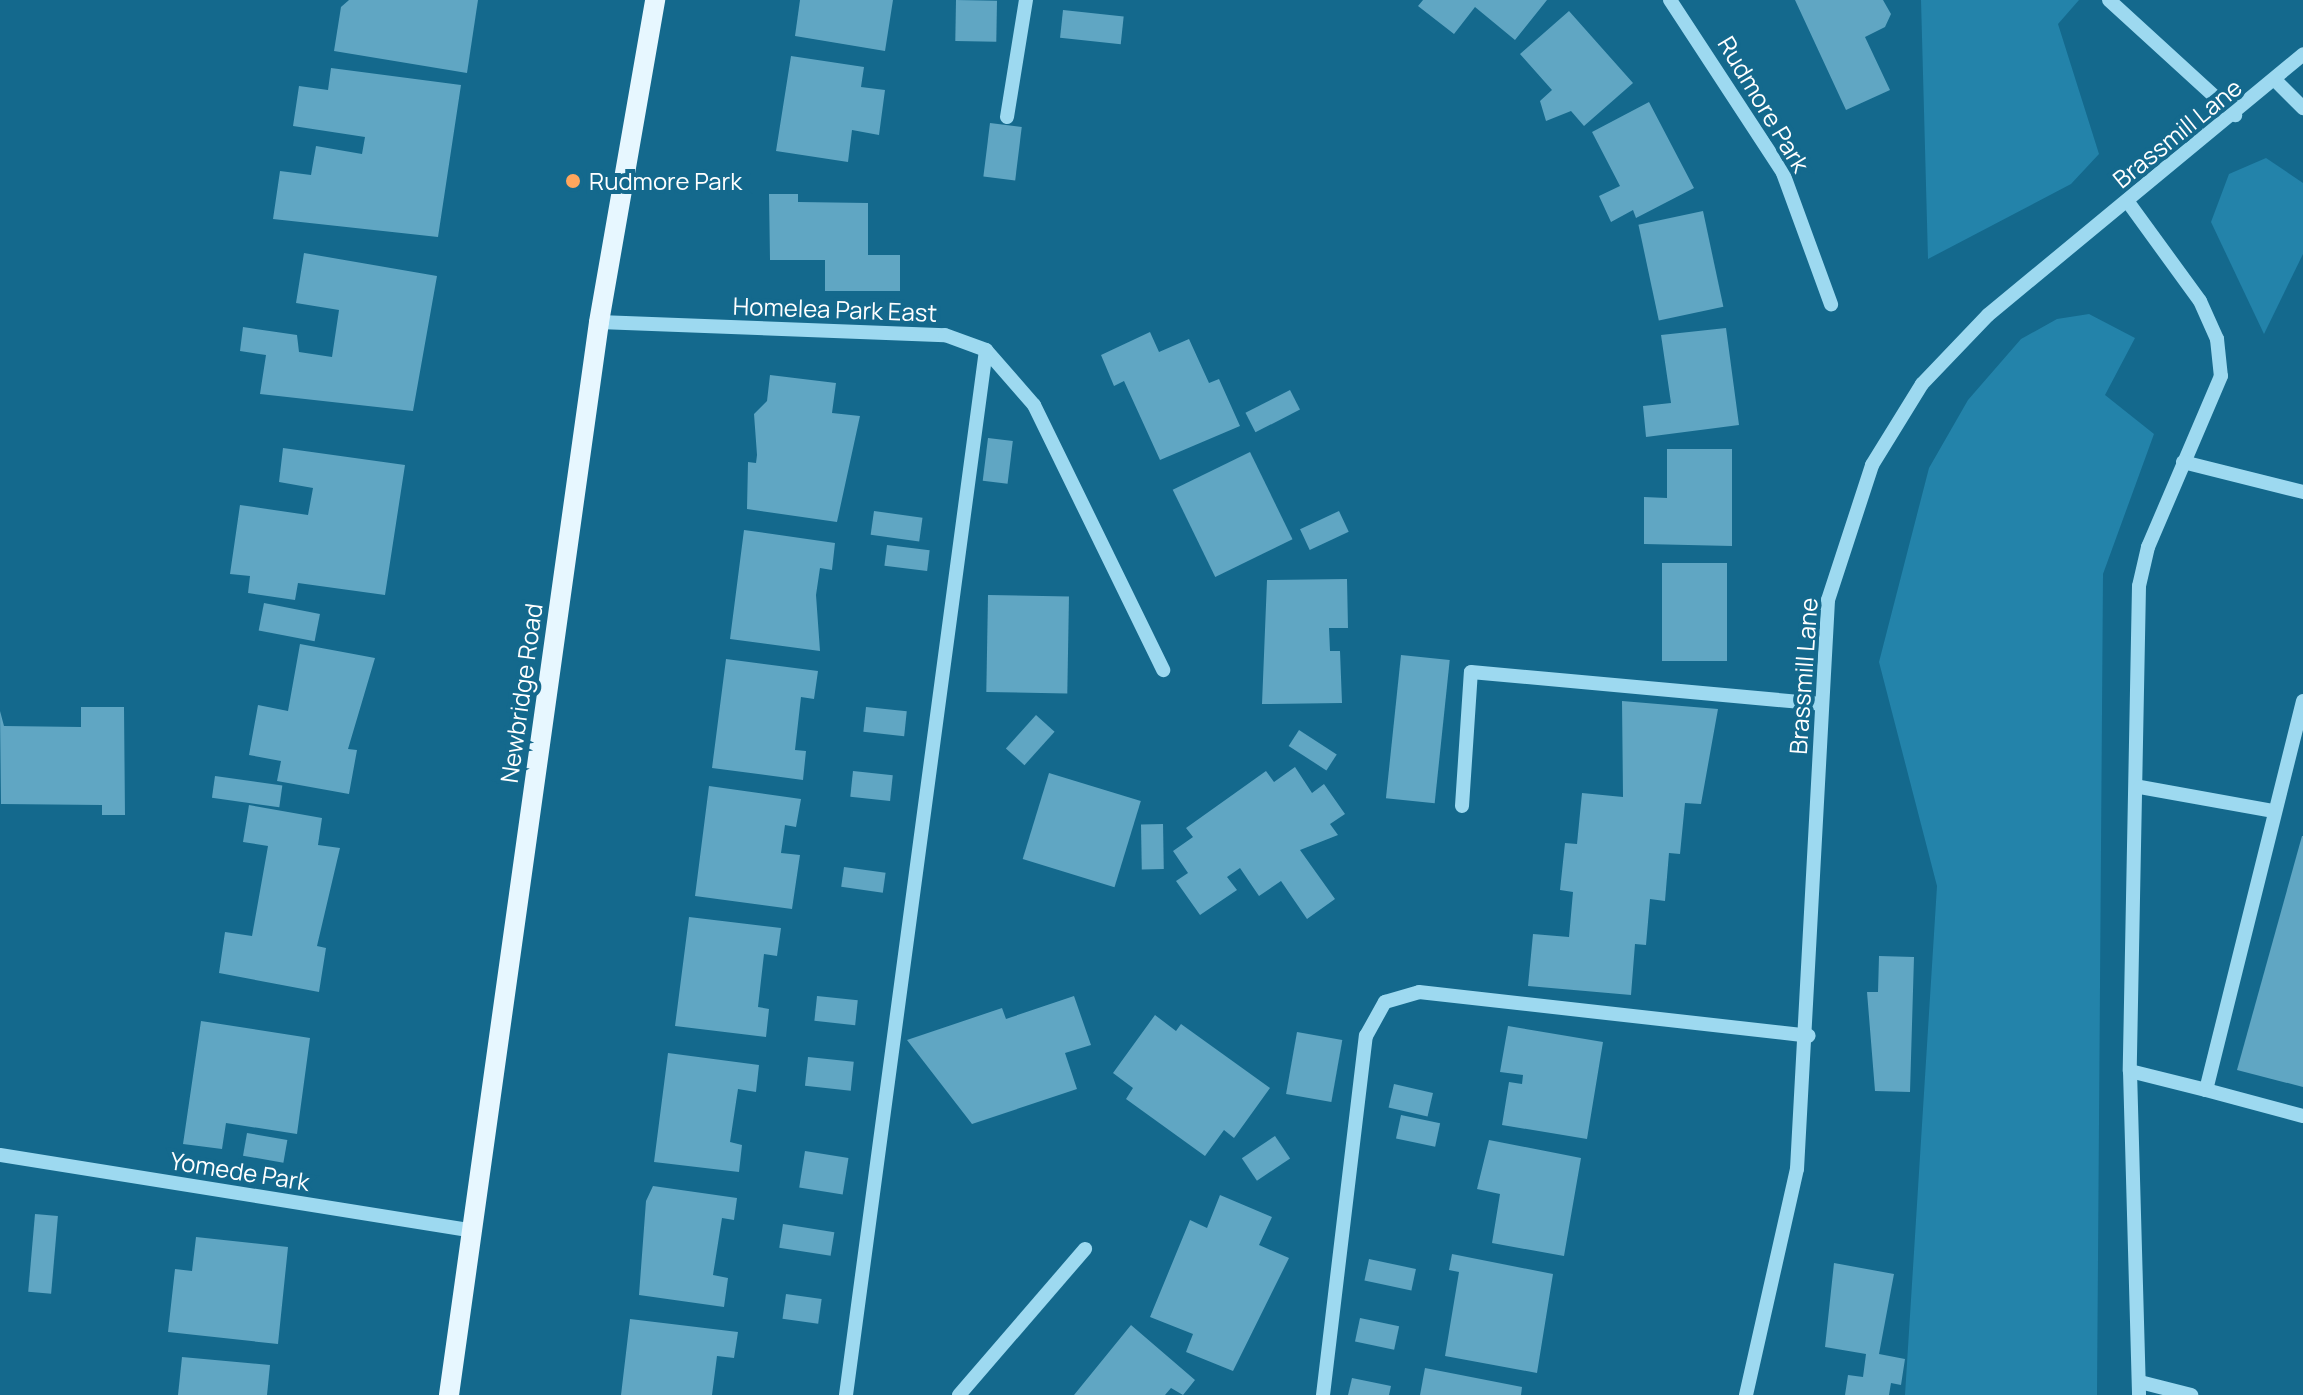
<!DOCTYPE html>
<style>
body{margin:0}
#map{position:relative;width:2303px;height:1395px;overflow:hidden;background:#14698d;font-family:Manrope,sans-serif}
div>[style]{position:absolute}
.green>*{inset:0;background:#2383aa}
.building>*{inset:0;background:#60a6c3;transform-origin:0 0}
.minor>*{height:14px;margin:-7px;padding:0 7px;transform-origin:7px;border-radius:7px;background:#9dd9f0}
.major>*{height:20px;margin:-10px;padding:0 10px;transform-origin:10px;border-radius:10px;background:#e7f7ff}
.dots>*{width:22px;height:22px;translate:-50% -50%;box-sizing:border-box;border:4px solid #14698d;border-radius:50%}
span{translate:-50% -50%;white-space:nowrap;text-align:center;line-height:1.15;-webkit-text-stroke:8px #14698d;paint-order:stroke}
.street-label{font-size:24px;color:#fff}
.poi-label{font-size:24px;color:#fff}
.left{translate:0 -50%;text-align:left}
</style>
<div id="map">
<div class="green">
<i style="clip-path:polygon(1921px 0,2079px 0,2058px 24px,2099px 154px,2071px 184px,1928px 259px)"></i>
<i style="clip-path:polygon(2266px 158px,2303px 183px,2303px 254px,2264px 334px,2211px 222px,2229px 174px)"></i>
<i style="clip-path:polygon(2089px 314px,2135px 338px,2105px 395px,2154px 434px,2103px 574px,2097px 1395px,1905px 1395px,1937px 886px,1879px 662px,1929px 468px,1968px 400px,2021px 339px,2057px 319px)"></i>
</div>
<div class="building">
<i style="clip-path:polygon(349px 0,478px 0,467px 73px,334px 51px,341px 7px)"></i>
<i style="clip-path:polygon(800px 0,893px 0,885px 51px,795px 36px)"></i>
<i style="left:956px;top:0;width:41px;height:41px;rotate:1deg"></i>
<i style="clip-path:polygon(1423px 0,1547px 0,1515px 40px,1475px 7px,1454px 34px,1418px 6px)"></i>
<i style="clip-path:polygon(1795px 0,1883px 0,1891px 14px,1885px 27px,1865px 37px,1890px 90px,1846px 110px)"></i>
<i style="left:1063px;top:10px;width:61px;height:28px;rotate:6deg"></i>
<i style="clip-path:polygon(1569px 11px,1633px 83px,1584px 126px,1571px 111px,1546px 121px,1540px 101px,1552px 90px,1520px 54px)"></i>
<i style="clip-path:polygon(791px 56px,864px 67px,861px 87px,885px 90px,879px 135px,852px 130px,848px 162px,776px 151px)"></i>
<i style="clip-path:polygon(331px 68px,461px 85px,438px 237px,273px 219px,280px 171px,311px 175px,316px 146px,362px 154px,365px 137px,293px 126px,299px 86px,328px 90px)"></i>
<i style="clip-path:polygon(1649px 102px,1694px 188px,1636px 218px,1633px 210px,1611px 222px,1599px 196px,1620px 186px,1592px 132px)"></i>
<i style="left:990px;top:123px;width:32px;height:54px;rotate:7deg"></i>
<i style="clip-path:polygon(769px 194px,798px 194px,798px 202px,868px 203px,868px 255px,900px 255px,900px 291px,825px 291px,825px 260px,770px 260px)"></i>
<i style="left:1703px;top:211px;width:98px;height:66px;rotate:78deg"></i>
<i style="clip-path:polygon(304px 253px,437px 276px,413px 411px,260px 394px,266px 355px,240px 351px,243px 327px,297px 335px,299px 352px,332px 357px,339px 310px,296px 303px)"></i>
<i style="clip-path:polygon(1726px 328px,1739px 425px,1646px 437px,1643px 406px,1671px 403px,1661px 335px)"></i>
<i style="clip-path:polygon(1150px 332px,1159px 352px,1189px 339px,1209px 383px,1219px 379px,1240px 426px,1160px 460px,1124px 381px,1114px 386px,1101px 355px)"></i>
<i style="clip-path:polygon(770px 375px,836px 383px,832px 413px,860px 416px,837px 522px,747px 509px,748px 462px,756px 463px,757px 455px,754px 414px,767px 401px)"></i>
<i style="left:1290px;top:390px;width:22px;height:50px;rotate:63deg"></i>
<i style="left:988px;top:438px;width:25px;height:43px;rotate:7deg"></i>
<i style="clip-path:polygon(283px 448px,405px 465px,385px 595px,298px 583px,295px 600px,248px 593px,250px 576px,230px 574px,240px 505px,308px 515px,313px 488px,279px 482px)"></i>
<i style="clip-path:polygon(1667px 449px,1732px 449px,1732px 546px,1644px 544px,1644px 497px,1667px 498px)"></i>
<i style="left:1250px;top:452px;width:97px;height:86px;rotate:64deg"></i>
<i style="left:874px;top:511px;width:49px;height:24px;rotate:8deg"></i>
<i style="left:1339px;top:511px;width:23px;height:43px;rotate:65deg"></i>
<i style="clip-path:polygon(744px 530px,835px 543px,832px 570px,820px 568px,816px 595px,820px 651px,730px 639px)"></i>
<i style="left:887px;top:545px;width:43px;height:21px;rotate:7deg"></i>
<i style="left:1727px;top:563px;width:98px;height:65px;rotate:90deg"></i>
<i style="clip-path:polygon(1347px 579px,1348px 628px,1329px 628px,1330px 651px,1340px 651px,1342px 703px,1262px 704px,1267px 580px)"></i>
<i style="left:988px;top:595px;width:81px;height:97px;rotate:1deg"></i>
<i style="left:264px;top:603px;width:57px;height:28px;rotate:11deg"></i>
<i style="clip-path:polygon(300px 644px,375px 658px,348px 749px,357px 750px,349px 794px,277px 781px,281px 761px,249px 755px,258px 705px,288px 711px)"></i>
<i style="left:1401px;top:655px;width:49px;height:144px;rotate:6deg"></i>
<i style="clip-path:polygon(726px 659px,818px 671px,814px 699px,801px 697px,795px 750px,806px 751px,803px 780px,712px 768px)"></i>
<i style="clip-path:polygon(1622px 701px,1718px 709px,1701px 804px,1685px 803px,1680px 854px,1669px 853px,1665px 901px,1650px 899px,1646px 945px,1635px 944px,1631px 995px,1528px 986px,1533px 934px,1569px 937px,1573px 892px,1560px 890px,1565px 843px,1577px 844px,1582px 793px,1623px 797px)"></i>
<i style="clip-path:polygon(81px 707px,124px 707px,125px 815px,102px 815px,102px 805px,1px 804px,0 711px,4px 726px,81px 727px)"></i>
<i style="left:866px;top:707px;width:41px;height:25px;rotate:6deg"></i>
<i style="left:1036px;top:715px;width:25px;height:45px;rotate:42deg"></i>
<i style="left:1299px;top:730px;width:45px;height:19px;rotate:33deg"></i>
<i style="clip-path:polygon(1295px 767px,1312px 793px,1324px 784px,1345px 814px,1330px 824px,1338px 835px,1300px 850px,1335px 899px,1307px 919px,1281px 881px,1259px 896px,1240px 868px,1227px 877px,1237px 890px,1200px 915px,1176px 881px,1188px 873px,1173px 851px,1193px 837px,1186px 828px,1266px 771px,1274px 782px)"></i>
<i style="left:853px;top:771px;width:40px;height:26px;rotate:6deg"></i>
<i style="left:1049px;top:773px;width:96px;height:90px;rotate:17deg"></i>
<i style="left:215px;top:776px;width:68px;height:22px;rotate:8deg"></i>
<i style="clip-path:polygon(709px 786px,801px 799px,796px 827px,785px 825px,781px 853px,800px 855px,792px 909px,695px 896px)"></i>
<i style="clip-path:polygon(249px 805px,322px 818px,318px 845px,340px 848px,317px 946px,326px 948px,319px 992px,219px 973px,225px 932px,252px 936px,268px 846px,243px 842px)"></i>
<i style="left:1163px;top:824px;width:45px;height:22px;rotate:89deg"></i>
<i style="clip-path:polygon(2302px 836px,2303px 836px,2303px 1087px,2237px 1070px)"></i>
<i style="left:844px;top:867px;width:42px;height:20px;rotate:8deg"></i>
<i style="clip-path:polygon(689px 917px,781px 928px,777px 956px,764px 954px,758px 1007px,769px 1009px,766px 1037px,675px 1026px)"></i>
<i style="clip-path:polygon(1879px 956px,1914px 957px,1910px 1092px,1875px 1091px,1867px 992px,1878px 992px)"></i>
<i style="left:817px;top:996px;width:41px;height:25px;rotate:6deg"></i>
<i style="clip-path:polygon(1074px 996px,1091px 1045px,1065px 1053px,1077px 1089px,972px 1124px,907px 1040px,1002px 1008px,1006px 1019px)"></i>
<i style="clip-path:polygon(1155px 1015px,1176px 1031px,1181px 1024px,1270px 1088px,1234px 1138px,1224px 1130px,1205px 1156px,1126px 1099px,1133px 1088px,1113px 1073px)"></i>
<i style="clip-path:polygon(201px 1021px,310px 1038px,297px 1134px,226px 1123px,222px 1149px,183px 1144px)"></i>
<i style="clip-path:polygon(1508px 1026px,1603px 1042px,1587px 1139px,1502px 1125px,1509px 1082px,1522px 1084px,1523px 1075px,1500px 1072px)"></i>
<i style="left:1297px;top:1032px;width:46px;height:63px;rotate:10deg"></i>
<i style="clip-path:polygon(668px 1053px,759px 1065px,756px 1092px,738px 1089px,730px 1142px,742px 1145px,739px 1172px,654px 1162px)"></i>
<i style="left:808px;top:1057px;width:46px;height:29px;rotate:6deg"></i>
<i style="left:1394px;top:1084px;width:40px;height:24px;rotate:13deg"></i>
<i style="left:1401px;top:1115px;width:40px;height:24px;rotate:12deg"></i>
<i style="left:247px;top:1133px;width:41px;height:23px;rotate:10deg"></i>
<i style="left:1275px;top:1136px;width:27px;height:40px;rotate:56deg"></i>
<i style="clip-path:polygon(1489px 1140px,1581px 1158px,1564px 1256px,1492px 1243px,1500px 1194px,1477px 1189px)"></i>
<i style="left:805px;top:1151px;width:44px;height:37px;rotate:9deg"></i>
<i style="clip-path:polygon(653px 1186px,737px 1198px,734px 1220px,722px 1218px,713px 1275px,728px 1278px,724px 1307px,639px 1295px,646px 1201px)"></i>
<i style="clip-path:polygon(1220px 1195px,1272px 1217px,1259px 1245px,1289px 1258px,1233px 1371px,1186px 1352px,1193px 1334px,1150px 1317px,1190px 1220px,1207px 1228px)"></i>
<i style="left:35px;top:1214px;width:23px;height:78px;rotate:5deg"></i>
<i style="left:783px;top:1224px;width:52px;height:24px;rotate:9deg"></i>
<i style="clip-path:polygon(196px 1237px,288px 1247px,278px 1344px,168px 1332px,175px 1269px,192px 1271px)"></i>
<i style="clip-path:polygon(1452px 1254px,1553px 1274px,1537px 1373px,1445px 1356px,1459px 1272px,1449px 1270px)"></i>
<i style="left:1369px;top:1259px;width:48px;height:22px;rotate:12deg"></i>
<i style="clip-path:polygon(1834px 1263px,1894px 1274px,1879px 1354px,1905px 1359px,1901px 1385px,1891px 1383px,1889px 1395px,1845px 1395px,1848px 1375px,1863px 1377px,1866px 1354px,1825px 1347px)"></i>
<i style="left:786px;top:1294px;width:36px;height:25px;rotate:8deg"></i>
<i style="left:1360px;top:1318px;width:40px;height:24px;rotate:12deg"></i>
<i style="clip-path:polygon(630px 1319px,738px 1332px,734px 1358px,717px 1356px,712px 1395px,621px 1395px)"></i>
<i style="clip-path:polygon(1131px 1325px,1195px 1380px,1183px 1395px,1171px 1388px,1165px 1395px,1074px 1395px)"></i>
<i style="clip-path:polygon(182px 1357px,270px 1365px,267px 1395px,178px 1395px)"></i>
<i style="clip-path:polygon(1425px 1368px,1522px 1387px,1521px 1395px,1420px 1395px)"></i>
<i style="clip-path:polygon(1352px 1378px,1391px 1386px,1389px 1395px,1348px 1395px)"></i>
</div>
<div class="minor">
<i style="left:1670px;top:0;width:207px;rotate:56.8deg"></i>
<i style="left:1783px;top:173px;width:140px;rotate:69.9deg"></i>
<i style="left:2109px;top:0;width:171px;rotate:42.4deg"></i>
<i style="left:2275px;top:80px;width:40px;rotate:45deg"></i>
<i style="left:1007px;top:117px;width:119px;rotate:-80.8deg"></i>
<i style="left:2128px;top:202px;width:122px;rotate:54deg"></i>
<i style="left:2200px;top:301px;width:42px;rotate:65.9deg"></i>
<i style="left:2217px;top:339px;width:37px;rotate:84deg"></i>
<i style="left:2221px;top:376px;width:186px;rotate:113.1deg"></i>
<i style="left:2148px;top:547px;width:40px;rotate:103deg"></i>
<i style="left:2139px;top:586px;width:485px;rotate:91.1deg"></i>
<i style="left:2130px;top:1071px;width:324px;rotate:88.4deg"></i>
<i style="left:599px;top:322px;width:346px;rotate:2.2deg"></i>
<i style="left:945px;top:335px;width:44px;rotate:20.1deg"></i>
<i style="left:986px;top:350px;width:73px;rotate:48.9deg"></i>
<i style="left:1034px;top:405px;width:295px;rotate:64deg"></i>
<i style="left:2183px;top:462px;width:124px;rotate:14deg"></i>
<i style="left:2140px;top:787px;width:136px;rotate:10.2deg"></i>
<i style="left:1462px;top:806px;width:134px;rotate:-86.2deg"></i>
<i style="left:1471px;top:672px;width:352px;rotate:5.2deg"></i>
<i style="left:2130px;top:1071px;width:78px;rotate:14deg"></i>
<i style="left:2206px;top:1090px;width:401px;rotate:-76deg"></i>
<i style="left:2206px;top:1090px;width:100px;rotate:15deg"></i>
<i style="left:0;top:1155px;width:479px;rotate:9.1deg"></i>
<i style="left:2140px;top:1382px;width:53px;rotate:14.3deg"></i>
<i style="left:846px;top:1395px;width:1054px;rotate:-82.37deg"></i>
<i style="left:959px;top:1395px;width:193px;rotate:-49.2deg"></i>
<i style="left:1323px;top:1395px;width:362px;rotate:-83.2deg"></i>
<i style="left:1366px;top:1036px;width:39px;rotate:-61deg"></i>
<i style="left:1385px;top:1002px;width:35px;rotate:-16deg"></i>
<i style="left:1419px;top:992px;width:392px;rotate:6.4deg"></i>
<i style="left:1746px;top:1395px;width:232px;rotate:-77.3deg"></i>
<i style="left:1797px;top:1169px;width:570px;rotate:-86.88deg"></i>
<i style="left:1828px;top:600px;width:142px;rotate:-71.9deg"></i>
<i style="left:1872px;top:465px;width:95px;rotate:-58.3deg"></i>
<i style="left:1922px;top:384px;width:95px;rotate:-46.3deg"></i>
<i style="left:1988px;top:315px;width:409px;rotate:-39.6deg"></i>
</div>
<div class="major">
<i style="left:449px;top:1395px;width:1083px;rotate:-82.04deg"></i>
<i style="left:599px;top:322px;width:327px;rotate:-80.1deg"></i>
</div>
<div class="dots">
<i style="left:573px;top:181px;background:#ffa65d"></i>
</div>
<div class="street-label">
<span style="left:1764px;top:104px;rotate:59deg">Rudmore Park</span>
<span style="left:2177px;top:133px;rotate:-39deg">Brassmill Lane</span>
<span style="left:835px;top:309px;rotate:2deg">Homelea Park East</span>
<span style="left:1803px;top:676px;rotate:-86deg">Brassmill Lane</span>
<span style="left:521px;top:693px;rotate:-82deg">Newbridge Road</span>
<span style="left:240px;top:1171px;rotate:9deg">Yomede Park</span>
</div>
<div class="poi-label">
<span class="left" style="left:589px;top:181px">Rudmore Park</span>
</div>
</div>
